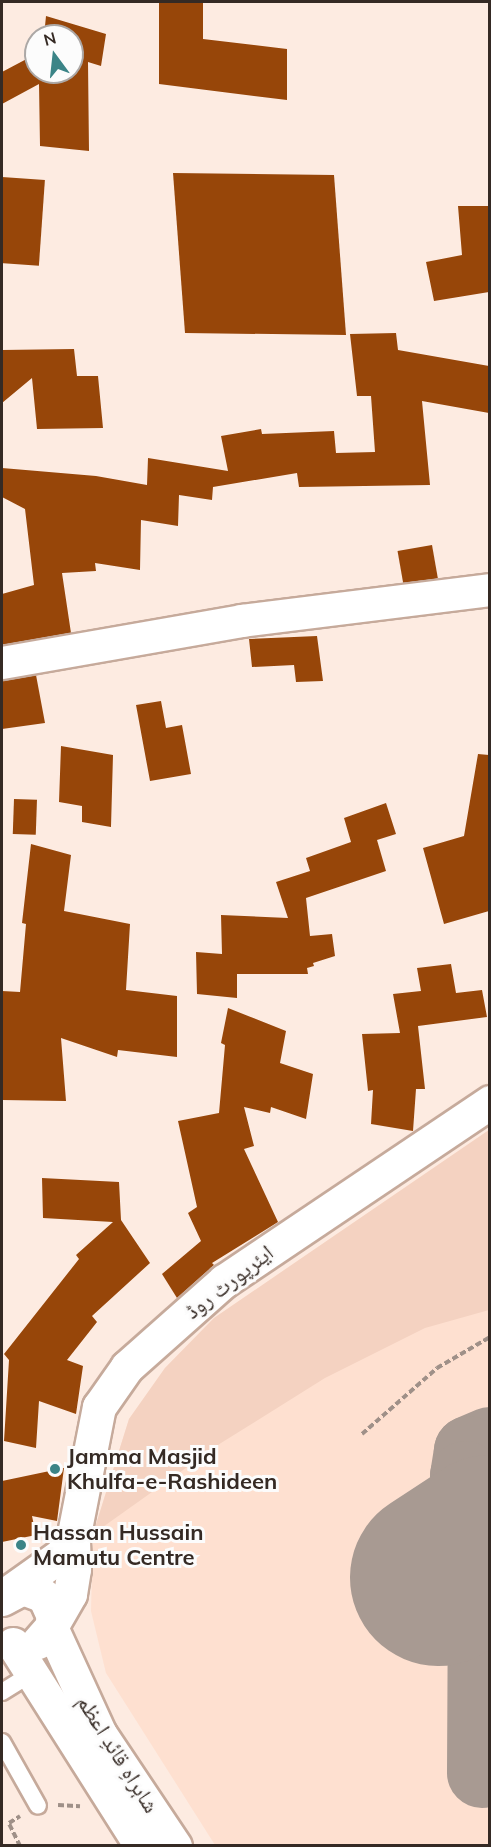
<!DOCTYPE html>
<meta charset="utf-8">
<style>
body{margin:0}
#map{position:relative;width:491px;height:1847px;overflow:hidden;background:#fdebe1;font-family:Mulish,"Noto Naskh Arabic",sans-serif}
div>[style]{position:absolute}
.built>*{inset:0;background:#fee0d0}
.green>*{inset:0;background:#f4d2c1}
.taxiway>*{height:70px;margin:-35px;padding:0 35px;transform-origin:35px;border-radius:35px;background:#a89a92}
.runway>*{height:177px;margin:-88.5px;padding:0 88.5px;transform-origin:88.5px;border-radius:88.5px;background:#a89a92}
.building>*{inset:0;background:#974609;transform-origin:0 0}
.path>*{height:4px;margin-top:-2px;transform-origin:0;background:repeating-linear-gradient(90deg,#9f9088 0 6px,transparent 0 9px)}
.roads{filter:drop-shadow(2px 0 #c6aa9b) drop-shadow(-2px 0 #c6aa9b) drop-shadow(0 2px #c6aa9b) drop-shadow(0 -2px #c6aa9b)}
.service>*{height:16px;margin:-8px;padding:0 8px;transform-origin:8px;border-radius:8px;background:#fff}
.minor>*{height:32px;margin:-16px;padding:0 16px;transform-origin:16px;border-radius:16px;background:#fff}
.tertiary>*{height:33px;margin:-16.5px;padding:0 16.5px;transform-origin:16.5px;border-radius:16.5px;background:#fff}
.trunk>*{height:33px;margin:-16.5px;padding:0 16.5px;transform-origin:16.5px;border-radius:16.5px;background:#fff}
.dots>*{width:16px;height:16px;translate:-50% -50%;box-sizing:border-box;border:3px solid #fcfcfc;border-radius:50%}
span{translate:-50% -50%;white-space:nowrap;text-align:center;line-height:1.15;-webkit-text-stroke:6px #fcfcfc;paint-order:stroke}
.street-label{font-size:22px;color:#352a24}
.poi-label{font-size:22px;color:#352a24;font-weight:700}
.left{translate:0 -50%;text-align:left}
.frame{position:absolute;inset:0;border:3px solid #352a24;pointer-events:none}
.north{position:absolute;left:24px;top:24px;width:60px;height:60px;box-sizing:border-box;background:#fcfcfc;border:2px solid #aca8a6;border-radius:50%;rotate:345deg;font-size:16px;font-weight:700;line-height:24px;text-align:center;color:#352a24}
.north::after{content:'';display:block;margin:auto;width:21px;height:27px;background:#3b8487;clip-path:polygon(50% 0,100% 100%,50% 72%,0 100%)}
</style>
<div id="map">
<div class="built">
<i style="clip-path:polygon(489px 1130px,489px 1845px,215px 1845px,106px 1673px,91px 1611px,93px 1534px,129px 1419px,165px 1368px,214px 1318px)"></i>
</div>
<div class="green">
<i style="clip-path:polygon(489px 1130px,489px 1310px,425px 1328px,325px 1378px,221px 1443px,93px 1534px,129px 1419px,165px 1368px,214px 1318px)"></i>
</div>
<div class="taxiway">
<i style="left:490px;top:1442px;width:23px;rotate:157deg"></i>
<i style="left:469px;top:1451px;width:25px;rotate:99deg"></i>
<i style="left:465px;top:1476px;width:21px;rotate:61deg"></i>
<i style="left:475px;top:1494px;width:18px;rotate:34deg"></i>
<i style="left:482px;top:1773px;width:226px;rotate:-89.7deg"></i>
</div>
<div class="runway">
<i style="left:438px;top:1577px;width:62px;rotate:-33.2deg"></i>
</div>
<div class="building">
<i style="clip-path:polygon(159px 2px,203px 2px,203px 39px,287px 49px,287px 100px,159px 84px)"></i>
<i style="clip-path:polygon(46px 16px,106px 34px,101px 66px,88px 62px,89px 151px,40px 146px,39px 84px,2px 104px,2px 72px,36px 54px,36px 72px,72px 72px,72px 36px,44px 36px)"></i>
<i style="clip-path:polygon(173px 173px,334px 175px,346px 335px,185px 333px)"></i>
<i style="left:2px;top:177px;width:43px;height:86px;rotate:4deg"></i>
<i style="clip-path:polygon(458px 206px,489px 206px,489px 292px,434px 301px,426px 262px,462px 255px)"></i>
<i style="clip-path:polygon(396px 333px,398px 350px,489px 366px,489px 413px,422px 401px,430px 485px,299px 487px,297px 473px,213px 487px,212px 500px,179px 495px,178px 526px,141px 520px,140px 570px,95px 563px,96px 571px,62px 573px,71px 633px,2px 645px,2px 594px,34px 585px,25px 509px,2px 497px,2px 468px,96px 476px,147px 485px,148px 458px,228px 471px,221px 436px,261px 429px,262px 434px,334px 431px,336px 453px,375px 452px,371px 396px,357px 396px,350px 334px)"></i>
<i style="clip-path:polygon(74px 349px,77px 376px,98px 376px,103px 428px,37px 429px,32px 378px,2px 403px,2px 350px)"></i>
<i style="left:432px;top:545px;width:34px;height:35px;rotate:80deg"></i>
<i style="clip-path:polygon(317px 636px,323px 681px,296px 682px,294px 665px,252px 667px,249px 639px)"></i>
<i style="clip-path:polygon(36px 675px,45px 723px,2px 729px,2px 680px)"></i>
<i style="clip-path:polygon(161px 701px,166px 728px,182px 725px,191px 774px,150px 781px,136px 705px)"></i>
<i style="clip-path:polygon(61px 746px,113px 755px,111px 827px,82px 822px,82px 806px,59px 802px)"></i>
<i style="clip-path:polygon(478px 754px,489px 755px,489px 911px,444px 924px,423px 848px,464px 836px)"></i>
<i style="left:14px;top:799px;width:23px;height:35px;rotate:2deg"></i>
<i style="clip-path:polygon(386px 803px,396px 834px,377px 840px,386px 871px,306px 898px,310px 936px,332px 934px,335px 956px,313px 963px,314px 966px,307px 968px,308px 974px,237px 974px,237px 998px,197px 994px,196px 952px,222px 954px,221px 915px,288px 918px,276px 882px,310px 871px,306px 858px,351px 842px,344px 818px)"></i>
<i style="clip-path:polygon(31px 844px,71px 855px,64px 911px,130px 924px,126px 990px,177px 996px,177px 1057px,118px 1050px,117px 1057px,61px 1038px,66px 1101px,2px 1100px,2px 991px,20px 992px,26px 924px,22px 923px)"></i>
<i style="clip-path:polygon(451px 964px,456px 993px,482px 990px,487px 1017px,418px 1026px,425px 1089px,416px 1089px,413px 1131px,371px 1124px,373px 1090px,368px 1091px,362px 1034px,400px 1033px,393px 994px,421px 991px,417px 968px)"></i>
<i style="clip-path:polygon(228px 1008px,286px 1031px,280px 1063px,313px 1074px,306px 1119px,271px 1107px,270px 1113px,244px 1107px,254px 1146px,244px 1149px,278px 1222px,212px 1263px,214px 1265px,177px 1298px,162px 1274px,201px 1241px,188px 1213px,197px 1207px,178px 1121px,219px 1113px,225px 1045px,221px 1043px)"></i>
<i style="clip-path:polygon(42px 1178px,119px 1182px,121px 1220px,150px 1263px,92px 1316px,97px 1322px,67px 1360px,83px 1366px,76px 1414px,39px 1401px,36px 1448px,4px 1441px,9px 1360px,4px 1354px,79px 1259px,76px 1255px,113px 1222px,43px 1218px)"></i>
<i style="clip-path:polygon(64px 1468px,57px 1521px,32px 1516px,36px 1535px,2px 1542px,2px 1481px)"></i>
</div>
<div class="path">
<i style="left:362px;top:1434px;width:100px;rotate:-41.3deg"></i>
<i style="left:437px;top:1368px;width:61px;rotate:-30.3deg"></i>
<i style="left:58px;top:1805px;width:22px;rotate:3deg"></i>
<i style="left:20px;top:1846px;width:25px;rotate:-116deg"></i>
<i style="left:9px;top:1823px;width:13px;rotate:-32deg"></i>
</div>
<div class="roads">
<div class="service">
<i style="left:2px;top:1692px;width:36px;rotate:-32deg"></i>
<i style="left:2px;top:1742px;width:73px;rotate:60.6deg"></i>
</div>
<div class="minor">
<i style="left:2px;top:663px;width:244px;rotate:-9.9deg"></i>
<i style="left:242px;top:621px;width:250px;rotate:-7.1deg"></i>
</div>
<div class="tertiary">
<i style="left:12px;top:1590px;width:60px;rotate:-35.5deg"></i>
<i style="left:61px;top:1555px;width:20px;rotate:-53deg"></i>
<i style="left:51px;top:1627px;width:38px;rotate:-60deg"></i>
<i style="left:70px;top:1594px;width:25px;rotate:-81deg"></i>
<i style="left:74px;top:1569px;width:30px;rotate:-92deg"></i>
<i style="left:73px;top:1539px;width:135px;rotate:-78.9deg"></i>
<i style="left:99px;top:1407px;width:49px;rotate:-55deg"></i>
<i style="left:127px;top:1367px;width:130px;rotate:-41.6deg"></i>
<i style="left:224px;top:1281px;width:321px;rotate:-33.9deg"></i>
</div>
<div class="trunk">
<i style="left:2px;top:1599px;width:24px;rotate:-28deg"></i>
<i style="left:23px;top:1588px;width:22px;rotate:21deg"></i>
<i style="left:44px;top:1596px;width:22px;rotate:66deg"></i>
<i style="left:53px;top:1616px;width:11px;rotate:100deg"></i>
<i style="left:51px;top:1627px;width:20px;rotate:131deg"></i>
<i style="left:51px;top:1627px;width:118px;rotate:65.4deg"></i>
<i style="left:100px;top:1734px;width:135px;rotate:56.2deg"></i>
<i style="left:13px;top:1644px;width:239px;rotate:57.6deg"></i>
</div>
</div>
<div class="dots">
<i style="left:55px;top:1469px;background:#3b8487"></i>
<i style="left:21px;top:1545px;background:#3b8487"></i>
</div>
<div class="street-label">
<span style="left:229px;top:1282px;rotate:-38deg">ایئرپورٹ روڈ</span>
<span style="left:118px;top:1754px;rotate:58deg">شاہراہِ قائدِ اعظم</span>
</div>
<div class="poi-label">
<span class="left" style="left:67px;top:1469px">Jamma Masjid<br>Khulfa-e-Rashideen</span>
<span class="left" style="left:33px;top:1545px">Hassan Hussain<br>Mamutu Centre</span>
</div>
<div class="frame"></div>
<div class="north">N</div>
</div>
